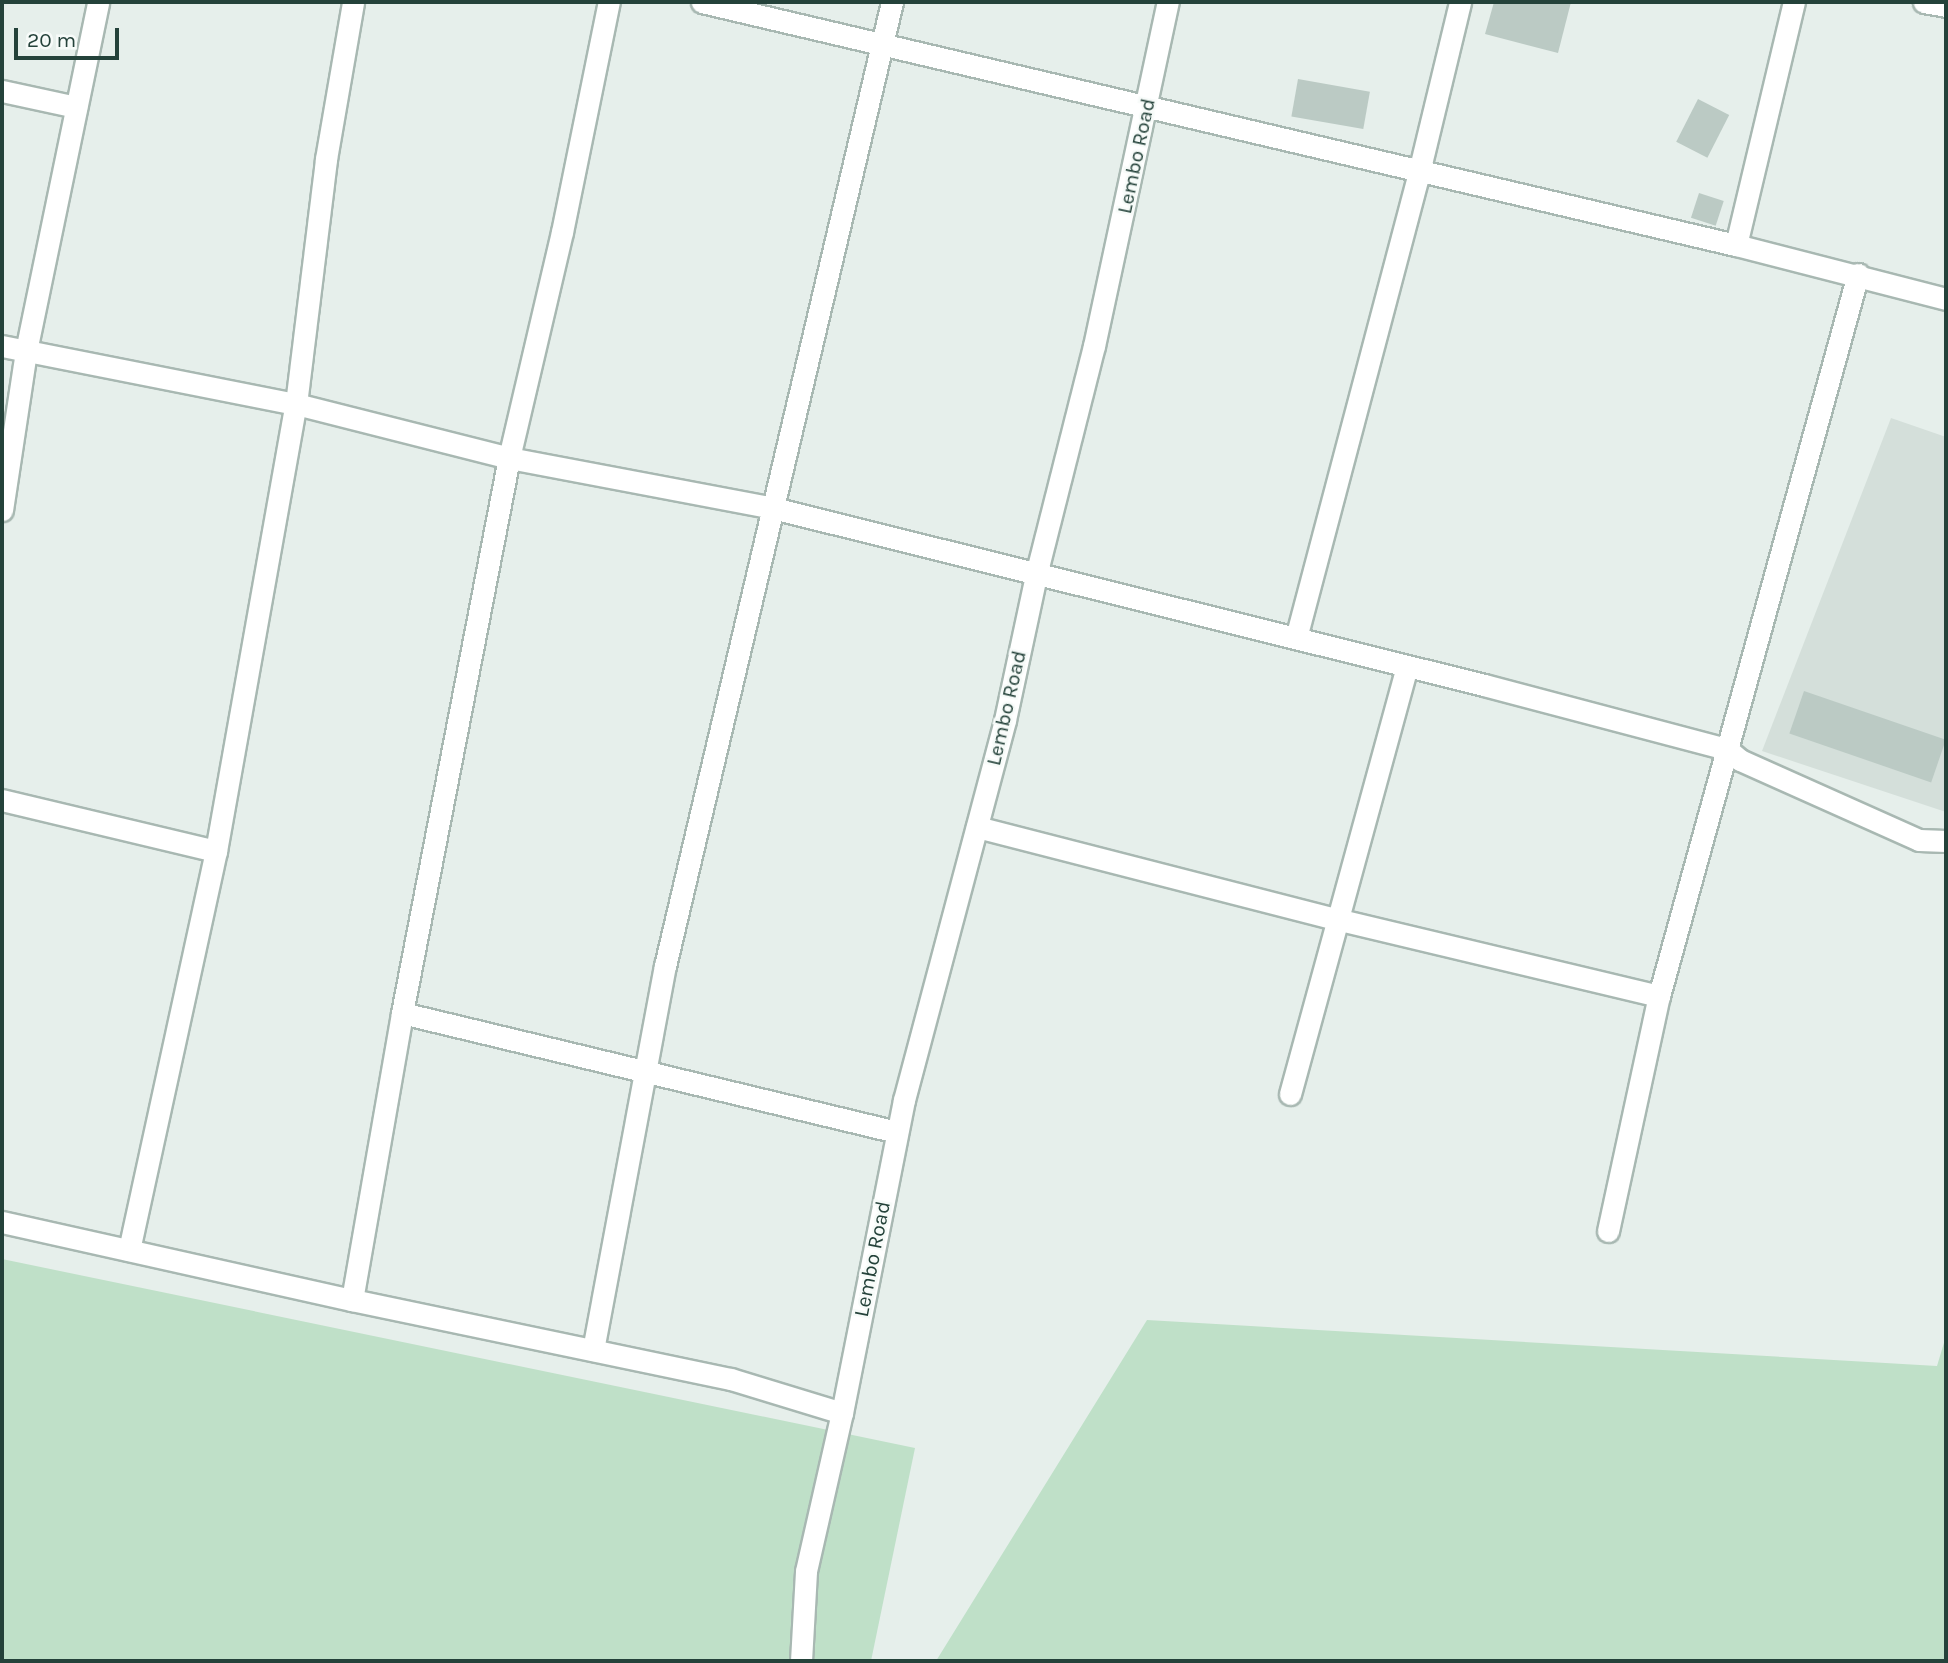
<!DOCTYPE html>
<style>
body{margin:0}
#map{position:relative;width:1948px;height:1663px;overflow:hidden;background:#e6efeb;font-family:Karla,sans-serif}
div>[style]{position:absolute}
.built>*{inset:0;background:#d4dfda}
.green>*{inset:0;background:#bfe0c8}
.building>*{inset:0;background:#bbcac4;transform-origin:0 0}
.roads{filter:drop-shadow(2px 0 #a8b8b2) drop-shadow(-2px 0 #a8b8b2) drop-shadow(0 2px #a8b8b2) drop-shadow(0 -2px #a8b8b2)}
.minor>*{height:21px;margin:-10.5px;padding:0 10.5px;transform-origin:10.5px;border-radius:10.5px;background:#fff}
span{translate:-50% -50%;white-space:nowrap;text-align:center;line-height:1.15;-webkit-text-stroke:5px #f7fbf9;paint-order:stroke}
.street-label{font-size:21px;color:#24423a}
.frame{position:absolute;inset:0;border:4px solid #24423a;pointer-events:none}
.scale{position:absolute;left:14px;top:28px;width:105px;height:32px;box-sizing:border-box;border:4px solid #24423a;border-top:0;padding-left:9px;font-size:21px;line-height:24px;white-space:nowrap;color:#24423a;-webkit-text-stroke:5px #f7fbf9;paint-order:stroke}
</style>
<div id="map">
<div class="built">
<i style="clip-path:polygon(1891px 418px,1946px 437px,1946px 812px,1762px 751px)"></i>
</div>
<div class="green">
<i style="clip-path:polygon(2px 1259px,915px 1448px,871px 1661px,2px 1661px)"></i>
<i style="clip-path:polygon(1147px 1320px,1937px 1366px,1946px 1336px,1946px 1661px,936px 1661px)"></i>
</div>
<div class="building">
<i style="clip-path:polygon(1494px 2px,1571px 2px,1558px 53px,1485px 34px)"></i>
<i style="left:1298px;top:79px;width:73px;height:38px;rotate:10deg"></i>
<i style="left:1698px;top:99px;width:35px;height:48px;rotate:27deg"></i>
<i style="left:1699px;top:193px;width:26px;height:26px;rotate:18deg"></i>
<i style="left:1804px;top:691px;width:150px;height:45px;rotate:19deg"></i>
</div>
<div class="roads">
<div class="minor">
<i style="left:702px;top:2px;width:1062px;rotate:13.23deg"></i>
<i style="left:1736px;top:245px;width:217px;rotate:14.4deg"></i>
<i style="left:1924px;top:2px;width:22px;rotate:10deg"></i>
<i style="left:2px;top:91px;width:76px;rotate:12.2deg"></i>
<i style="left:1736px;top:245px;width:250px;rotate:-76.6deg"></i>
<i style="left:2px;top:346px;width:300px;rotate:11.2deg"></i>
<i style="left:296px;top:404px;width:220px;rotate:14.2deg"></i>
<i style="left:509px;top:458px;width:269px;rotate:10.7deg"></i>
<i style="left:773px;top:508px;width:733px;rotate:13.98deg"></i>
<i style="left:1484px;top:685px;width:251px;rotate:14.8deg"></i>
<i style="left:1727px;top:749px;width:17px;rotate:40deg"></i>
<i style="left:1740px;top:760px;width:196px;rotate:24.1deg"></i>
<i style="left:1919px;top:840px;width:27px;rotate:2deg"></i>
<i style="left:2px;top:510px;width:161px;rotate:-81.4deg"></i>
<i style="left:26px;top:351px;width:356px;rotate:-78.3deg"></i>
<i style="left:1296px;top:638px;width:482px;rotate:-75.2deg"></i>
<i style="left:1419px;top:172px;width:175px;rotate:-76.4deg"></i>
<i style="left:2px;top:800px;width:220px;rotate:13.4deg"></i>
<i style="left:977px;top:827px;width:375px;rotate:14.4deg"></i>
<i style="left:1340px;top:920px;width:328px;rotate:13.4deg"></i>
<i style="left:402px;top:1013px;width:509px;rotate:13.52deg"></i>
<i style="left:1290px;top:1094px;width:443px;rotate:-74.7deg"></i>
<i style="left:2px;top:1222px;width:359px;rotate:12.6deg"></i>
<i style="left:352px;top:1300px;width:387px;rotate:11.8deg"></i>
<i style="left:731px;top:1379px;width:116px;rotate:17deg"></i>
<i style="left:1608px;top:1231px;width:240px;rotate:-77.8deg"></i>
<i style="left:1659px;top:996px;width:749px;rotate:-74.59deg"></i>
<i style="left:129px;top:1250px;width:408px;rotate:-77.7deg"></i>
<i style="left:216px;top:851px;width:454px;rotate:-79.9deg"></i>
<i style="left:296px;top:404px;width:247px;rotate:-83deg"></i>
<i style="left:326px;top:159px;width:159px;rotate:-80.2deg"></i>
<i style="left:352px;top:1300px;width:291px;rotate:-80.1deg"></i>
<i style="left:402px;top:1013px;width:565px;rotate:-79.09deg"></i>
<i style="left:509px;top:458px;width:232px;rotate:-76.8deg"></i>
<i style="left:562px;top:232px;width:235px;rotate:-78.5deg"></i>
<i style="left:593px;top:1350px;width:391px;rotate:-79.4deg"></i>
<i style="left:665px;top:966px;width:990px;rotate:-76.75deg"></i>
<i style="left:801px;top:1661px;width:90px;rotate:-86.8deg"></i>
<i style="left:806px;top:1571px;width:162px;rotate:-77.2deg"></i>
<i style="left:842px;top:1413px;width:319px;rotate:-78.8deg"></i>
<i style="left:904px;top:1100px;width:393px;rotate:-75.1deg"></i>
<i style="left:1005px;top:720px;width:148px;rotate:-77.9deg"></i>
<i style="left:1036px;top:575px;width:236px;rotate:-75.8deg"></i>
<i style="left:1094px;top:346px;width:352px;rotate:-77.9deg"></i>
</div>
</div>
<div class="street-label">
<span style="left:1136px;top:156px;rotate:-78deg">Lembo Road</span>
<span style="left:1006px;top:708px;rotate:-77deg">Lembo Road</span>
<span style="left:872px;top:1259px;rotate:-79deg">Lembo Road</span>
</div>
<div class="frame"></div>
<div class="scale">20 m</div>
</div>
